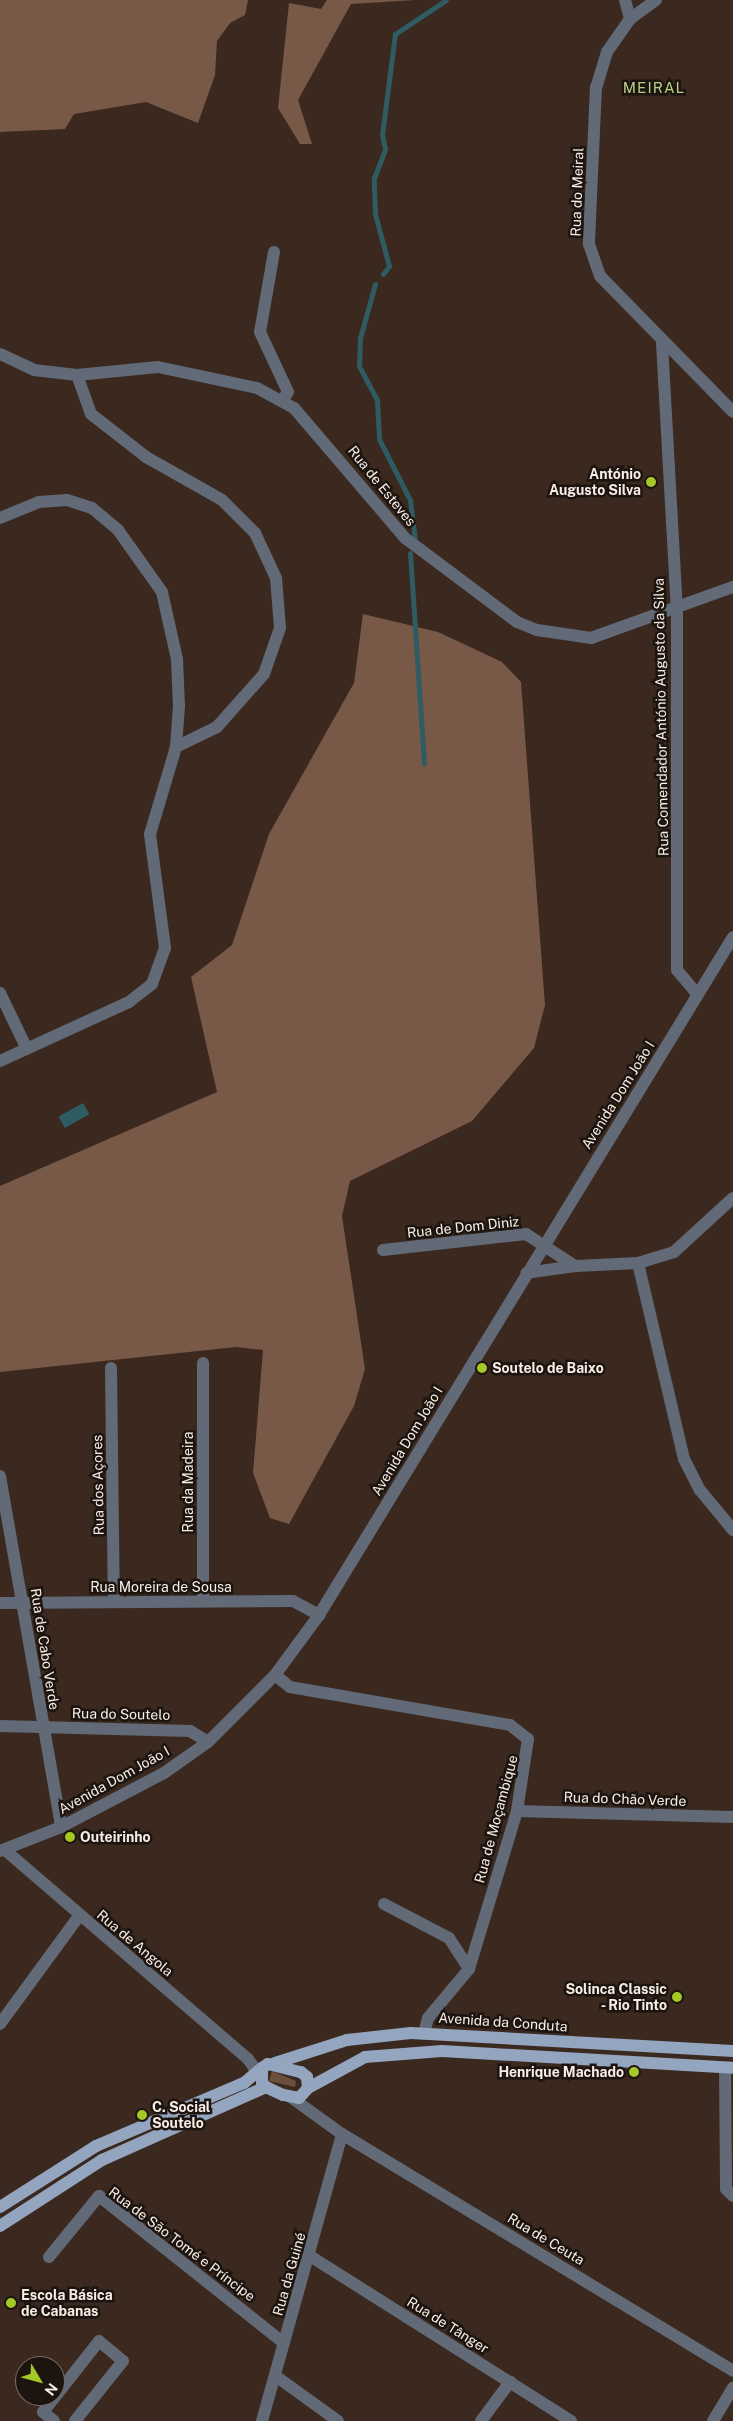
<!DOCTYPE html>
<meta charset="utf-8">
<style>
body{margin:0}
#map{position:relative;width:733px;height:2421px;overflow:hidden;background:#3b291f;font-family:"Public Sans",sans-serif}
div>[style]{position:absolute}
.green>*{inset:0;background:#6b4e3e}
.forest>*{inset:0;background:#785847}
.water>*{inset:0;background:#2f5b62;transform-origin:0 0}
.stream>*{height:5px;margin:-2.5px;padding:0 2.5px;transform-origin:2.5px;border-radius:2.5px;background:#2f5b62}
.minor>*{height:12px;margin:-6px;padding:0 6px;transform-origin:6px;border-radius:6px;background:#616a76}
.major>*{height:12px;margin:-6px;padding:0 6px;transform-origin:6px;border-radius:6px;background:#94a5bf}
.dots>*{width:14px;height:14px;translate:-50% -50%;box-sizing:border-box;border:2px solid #1c140f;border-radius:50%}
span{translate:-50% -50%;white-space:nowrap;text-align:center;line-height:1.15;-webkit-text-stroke:5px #1c140f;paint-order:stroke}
.street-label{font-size:14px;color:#f9ede6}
.poi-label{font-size:14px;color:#f9ede6;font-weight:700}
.right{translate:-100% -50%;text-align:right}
.left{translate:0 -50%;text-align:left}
.neighbourhood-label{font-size:15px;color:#b8ce85;letter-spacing:1px}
.north{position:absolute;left:15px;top:2356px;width:50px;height:50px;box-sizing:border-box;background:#1c140f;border:1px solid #746b65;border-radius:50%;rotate:127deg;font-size:14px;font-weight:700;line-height:20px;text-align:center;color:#f9ede6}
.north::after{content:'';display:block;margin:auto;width:18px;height:22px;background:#a4c825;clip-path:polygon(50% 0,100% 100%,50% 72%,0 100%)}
</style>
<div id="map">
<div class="green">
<i style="clip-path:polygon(272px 2071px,296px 2081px,295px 2087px,269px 2081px)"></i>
</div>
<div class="forest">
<i style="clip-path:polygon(0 0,248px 0,245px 15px,230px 23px,217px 41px,215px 75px,198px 123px,146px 102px,74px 114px,65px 129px,0 132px)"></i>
<i style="clip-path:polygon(327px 0,416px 0,351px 4px,298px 100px,312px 144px,300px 144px,278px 108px,289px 3px,321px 9px)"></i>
<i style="clip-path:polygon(363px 614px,438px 632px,502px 662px,521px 682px,545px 1005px,534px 1048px,472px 1121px,350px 1181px,342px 1216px,365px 1369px,354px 1406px,289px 1524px,270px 1518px,253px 1473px,263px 1350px,236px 1347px,0 1372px,0 1186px,217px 1092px,191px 977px,232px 945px,269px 834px,354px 683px)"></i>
</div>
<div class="water">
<i style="left:83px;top:1103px;width:13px;height:28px;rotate:61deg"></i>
</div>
<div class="stream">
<i style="left:383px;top:274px;width:10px;rotate:-53deg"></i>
<i style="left:389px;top:266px;width:54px;rotate:-105.1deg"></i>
<i style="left:375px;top:214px;width:36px;rotate:-92deg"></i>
<i style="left:374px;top:178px;width:31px;rotate:-69deg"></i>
<i style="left:385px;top:149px;width:14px;rotate:-102deg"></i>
<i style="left:382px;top:135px;width:102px;rotate:-82.7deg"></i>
<i style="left:395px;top:34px;width:61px;rotate:-33.7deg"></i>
<i style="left:375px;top:284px;width:56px;rotate:105.5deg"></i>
<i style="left:360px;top:338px;width:28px;rotate:92deg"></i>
<i style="left:359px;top:366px;width:38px;rotate:62deg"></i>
<i style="left:377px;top:400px;width:39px;rotate:87deg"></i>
<i style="left:379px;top:439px;width:68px;rotate:63.1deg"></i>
<i style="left:410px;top:500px;width:38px;rotate:83deg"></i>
<i style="left:410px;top:553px;width:211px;rotate:86.2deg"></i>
</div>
<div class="minor">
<i style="left:625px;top:0;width:20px;rotate:75deg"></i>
<i style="left:656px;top:0;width:32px;rotate:144deg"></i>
<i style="left:630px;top:19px;width:40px;rotate:124.9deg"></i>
<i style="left:607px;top:52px;width:37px;rotate:107deg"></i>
<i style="left:596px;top:87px;width:157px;rotate:92.6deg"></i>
<i style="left:589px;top:244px;width:34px;rotate:71deg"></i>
<i style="left:600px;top:276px;width:190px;rotate:45.6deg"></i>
<i style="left:274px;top:252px;width:81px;rotate:99.9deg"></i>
<i style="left:260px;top:332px;width:66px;rotate:65deg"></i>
<i style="left:288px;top:392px;width:11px;rotate:124deg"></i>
<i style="left:662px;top:343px;width:266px;rotate:86.8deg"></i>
<i style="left:677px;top:609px;width:361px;rotate:90deg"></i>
<i style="left:677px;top:970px;width:31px;rotate:50deg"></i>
<i style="left:0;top:354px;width:38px;rotate:25deg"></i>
<i style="left:34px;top:370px;width:43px;rotate:6.6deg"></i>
<i style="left:77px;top:375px;width:81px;rotate:-5.6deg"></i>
<i style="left:158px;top:367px;width:101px;rotate:12deg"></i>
<i style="left:257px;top:388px;width:42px;rotate:28.4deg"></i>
<i style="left:294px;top:408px;width:171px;rotate:49.5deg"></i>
<i style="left:405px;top:538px;width:140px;rotate:36.9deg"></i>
<i style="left:517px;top:622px;width:22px;rotate:22deg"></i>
<i style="left:537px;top:630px;width:55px;rotate:8.4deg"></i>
<i style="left:591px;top:638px;width:151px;rotate:-19.8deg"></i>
<i style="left:77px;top:375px;width:41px;rotate:70.3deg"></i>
<i style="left:91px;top:414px;width:70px;rotate:38deg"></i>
<i style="left:146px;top:457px;width:87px;rotate:29.5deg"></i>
<i style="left:222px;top:500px;width:47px;rotate:45deg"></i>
<i style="left:255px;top:533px;width:50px;rotate:65deg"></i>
<i style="left:276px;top:578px;width:50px;rotate:85.4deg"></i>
<i style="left:280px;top:628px;width:49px;rotate:109.2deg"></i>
<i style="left:264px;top:674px;width:71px;rotate:131.6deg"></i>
<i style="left:217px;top:727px;width:46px;rotate:154deg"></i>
<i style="left:0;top:518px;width:42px;rotate:-22.3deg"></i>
<i style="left:39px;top:502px;width:28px;rotate:-4deg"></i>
<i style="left:67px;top:500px;width:26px;rotate:18deg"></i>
<i style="left:92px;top:508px;width:34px;rotate:40deg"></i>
<i style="left:118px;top:530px;width:76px;rotate:54.6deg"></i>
<i style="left:162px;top:592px;width:69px;rotate:77.4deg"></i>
<i style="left:177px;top:659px;width:47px;rotate:87.6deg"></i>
<i style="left:179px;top:706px;width:41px;rotate:94.2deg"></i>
<i style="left:176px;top:747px;width:91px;rotate:106.6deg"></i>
<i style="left:150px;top:834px;width:115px;rotate:82.5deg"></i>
<i style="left:165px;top:948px;width:38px;rotate:110deg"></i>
<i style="left:152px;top:984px;width:29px;rotate:142deg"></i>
<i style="left:129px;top:1002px;width:142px;rotate:155.4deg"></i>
<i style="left:0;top:993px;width:62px;rotate:64.3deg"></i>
<i style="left:383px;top:1250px;width:144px;rotate:-6.4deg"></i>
<i style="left:526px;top:1234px;width:59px;rotate:33.1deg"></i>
<i style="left:575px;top:1266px;width:49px;rotate:171.9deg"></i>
<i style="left:638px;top:1263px;width:201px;rotate:76.8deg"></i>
<i style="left:684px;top:1459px;width:35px;rotate:63deg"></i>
<i style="left:700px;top:1490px;width:52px;rotate:50.5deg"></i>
<i style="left:575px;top:1266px;width:63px;rotate:-2.7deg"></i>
<i style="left:638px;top:1263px;width:38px;rotate:-17deg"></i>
<i style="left:674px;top:1252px;width:80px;rotate:-42.5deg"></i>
<i style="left:111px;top:1368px;width:234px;rotate:89.3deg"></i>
<i style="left:0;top:1476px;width:356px;rotate:80.1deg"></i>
<i style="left:203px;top:1601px;width:238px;rotate:-90deg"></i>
<i style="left:0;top:1603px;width:293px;rotate:-0.4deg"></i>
<i style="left:293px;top:1601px;width:30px;rotate:28deg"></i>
<i style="left:275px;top:1675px;width:19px;rotate:39deg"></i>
<i style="left:290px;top:1687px;width:223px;rotate:9.8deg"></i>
<i style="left:510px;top:1725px;width:23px;rotate:38deg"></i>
<i style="left:528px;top:1739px;width:73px;rotate:98.7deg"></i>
<i style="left:517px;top:1811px;width:165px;rotate:106.9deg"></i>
<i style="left:469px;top:1969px;width:64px;rotate:129.9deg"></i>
<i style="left:428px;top:2018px;width:16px;rotate:105deg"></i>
<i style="left:0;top:1726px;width:190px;rotate:1.5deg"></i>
<i style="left:190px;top:1731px;width:21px;rotate:31deg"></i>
<i style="left:517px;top:1811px;width:216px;rotate:1.6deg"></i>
<i style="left:5px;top:1850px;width:321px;rotate:40.7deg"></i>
<i style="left:248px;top:2059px;width:19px;rotate:55deg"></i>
<i style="left:0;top:1851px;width:66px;rotate:-21.5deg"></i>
<i style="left:61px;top:1827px;width:116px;rotate:-27.7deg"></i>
<i style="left:164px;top:1773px;width:54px;rotate:-35.2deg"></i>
<i style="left:208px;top:1742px;width:95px;rotate:-45deg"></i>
<i style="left:275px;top:1675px;width:74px;rotate:-53.7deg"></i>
<i style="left:319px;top:1615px;width:794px;rotate:-58.59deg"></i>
<i style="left:384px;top:1904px;width:73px;rotate:27.6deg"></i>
<i style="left:449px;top:1938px;width:37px;rotate:57deg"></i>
<i style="left:0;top:2024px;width:134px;rotate:-53.8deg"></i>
<i style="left:725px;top:2068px;width:121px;rotate:89.5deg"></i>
<i style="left:726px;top:2189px;width:10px;rotate:45deg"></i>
<i style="left:292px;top:2098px;width:62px;rotate:35.8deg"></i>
<i style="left:342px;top:2134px;width:457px;rotate:31.2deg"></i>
<i style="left:310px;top:2256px;width:309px;rotate:32.3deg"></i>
<i style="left:49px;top:2257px;width:79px;rotate:-50.7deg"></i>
<i style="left:99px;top:2196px;width:236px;rotate:38.5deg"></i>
<i style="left:277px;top:2377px;width:75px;rotate:35.8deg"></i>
<i style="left:54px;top:2421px;width:14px;rotate:-141deg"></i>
<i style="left:43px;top:2412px;width:90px;rotate:-51.7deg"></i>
<i style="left:99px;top:2341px;width:31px;rotate:40deg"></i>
<i style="left:123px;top:2361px;width:77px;rotate:128.7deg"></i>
<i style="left:262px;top:2421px;width:298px;rotate:-74.4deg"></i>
<i style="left:481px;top:2421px;width:49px;rotate:-53.4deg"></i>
<i style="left:713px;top:2421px;width:39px;rotate:-59deg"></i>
</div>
<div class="major">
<i style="left:275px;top:2063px;width:76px;rotate:-17.7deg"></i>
<i style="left:347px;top:2040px;width:64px;rotate:-6.2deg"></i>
<i style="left:411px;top:2033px;width:323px;rotate:3.2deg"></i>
<i style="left:308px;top:2088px;width:65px;rotate:-28.5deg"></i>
<i style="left:365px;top:2057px;width:77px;rotate:-4.5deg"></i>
<i style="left:442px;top:2051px;width:291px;rotate:3.3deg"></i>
<i style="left:0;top:2207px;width:114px;rotate:-32.4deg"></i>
<i style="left:96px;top:2146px;width:161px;rotate:-23.1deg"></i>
<i style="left:244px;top:2083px;width:23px;rotate:-40deg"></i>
<i style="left:262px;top:2068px;width:7px;rotate:-34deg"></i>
<i style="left:268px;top:2064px;width:34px;rotate:14deg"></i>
<i style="left:301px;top:2072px;width:8px;rotate:40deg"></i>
<i style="left:307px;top:2077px;width:11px;rotate:85deg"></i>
<i style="left:308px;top:2088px;width:13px;rotate:132deg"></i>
<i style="left:299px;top:2098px;width:16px;rotate:-169deg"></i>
<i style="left:283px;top:2095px;width:23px;rotate:-155deg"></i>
<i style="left:262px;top:2085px;width:17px;rotate:-90deg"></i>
<i style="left:0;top:2226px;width:121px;rotate:-32.9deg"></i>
<i style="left:102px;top:2160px;width:180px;rotate:-24deg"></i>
</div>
<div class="dots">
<i style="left:651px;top:482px;background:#a4c825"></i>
<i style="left:482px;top:1368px;background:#a4c825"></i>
<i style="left:70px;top:1837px;background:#a4c825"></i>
<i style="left:677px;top:1997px;background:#a4c825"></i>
<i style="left:634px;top:2072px;background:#a4c825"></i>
<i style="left:142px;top:2115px;background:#a4c825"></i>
<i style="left:11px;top:2303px;background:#a4c825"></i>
</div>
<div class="street-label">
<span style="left:577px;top:192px;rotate:-88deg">Rua do Meiral</span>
<span style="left:382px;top:486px;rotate:51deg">Rua de Esteves</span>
<span style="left:661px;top:717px;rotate:-91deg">Rua Comendador António Augusto da Silva</span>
<span style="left:618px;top:1095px;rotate:-58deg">Avenida Dom João I</span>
<span style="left:463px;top:1227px;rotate:-6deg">Rua de Dom Diniz</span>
<span style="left:407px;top:1441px;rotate:-59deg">Avenida Dom João I</span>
<span style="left:188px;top:1482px;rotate:-90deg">Rua da Madeira</span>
<span style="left:98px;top:1485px;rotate:-91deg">Rua dos Açores</span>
<span style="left:161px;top:1587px">Rua Moreira de Sousa</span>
<span style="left:45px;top:1649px;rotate:81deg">Rua de Cabo Verde</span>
<span style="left:121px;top:1714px;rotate:1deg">Rua do Soutelo</span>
<span style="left:114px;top:1780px;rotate:-29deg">Avenida Dom João I</span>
<span style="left:625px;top:1799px;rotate:2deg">Rua do Chão Verde</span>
<span style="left:496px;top:1819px;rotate:-75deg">Rua de Moçambique</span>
<span style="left:135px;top:1943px;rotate:40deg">Rua de Angola</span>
<span style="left:503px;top:2022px;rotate:4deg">Avenida da Conduta</span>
<span style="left:546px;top:2239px;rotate:31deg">Rua de Ceuta</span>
<span style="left:182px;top:2244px;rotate:37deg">Rua de São Tomé e Príncipe</span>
<span style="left:289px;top:2274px;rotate:-74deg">Rua da Guiné</span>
<span style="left:448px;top:2325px;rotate:32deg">Rua de Tânger</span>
</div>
<div class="poi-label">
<span class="right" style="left:641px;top:482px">António<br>Augusto Silva</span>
<span class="left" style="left:492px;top:1368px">Soutelo de Baixo</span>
<span class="left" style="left:80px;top:1837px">Outeirinho</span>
<span class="right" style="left:667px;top:1997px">Solinca Classic<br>- Rio Tinto</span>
<span class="right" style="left:624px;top:2072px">Henrique Machado</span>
<span class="left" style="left:152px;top:2115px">C. Social<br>Soutelo</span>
<span class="left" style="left:21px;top:2303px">Escola Básica<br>de Cabanas</span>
</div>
<div class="neighbourhood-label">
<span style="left:654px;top:88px">MEIRAL</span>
</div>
<div class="north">N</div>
</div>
